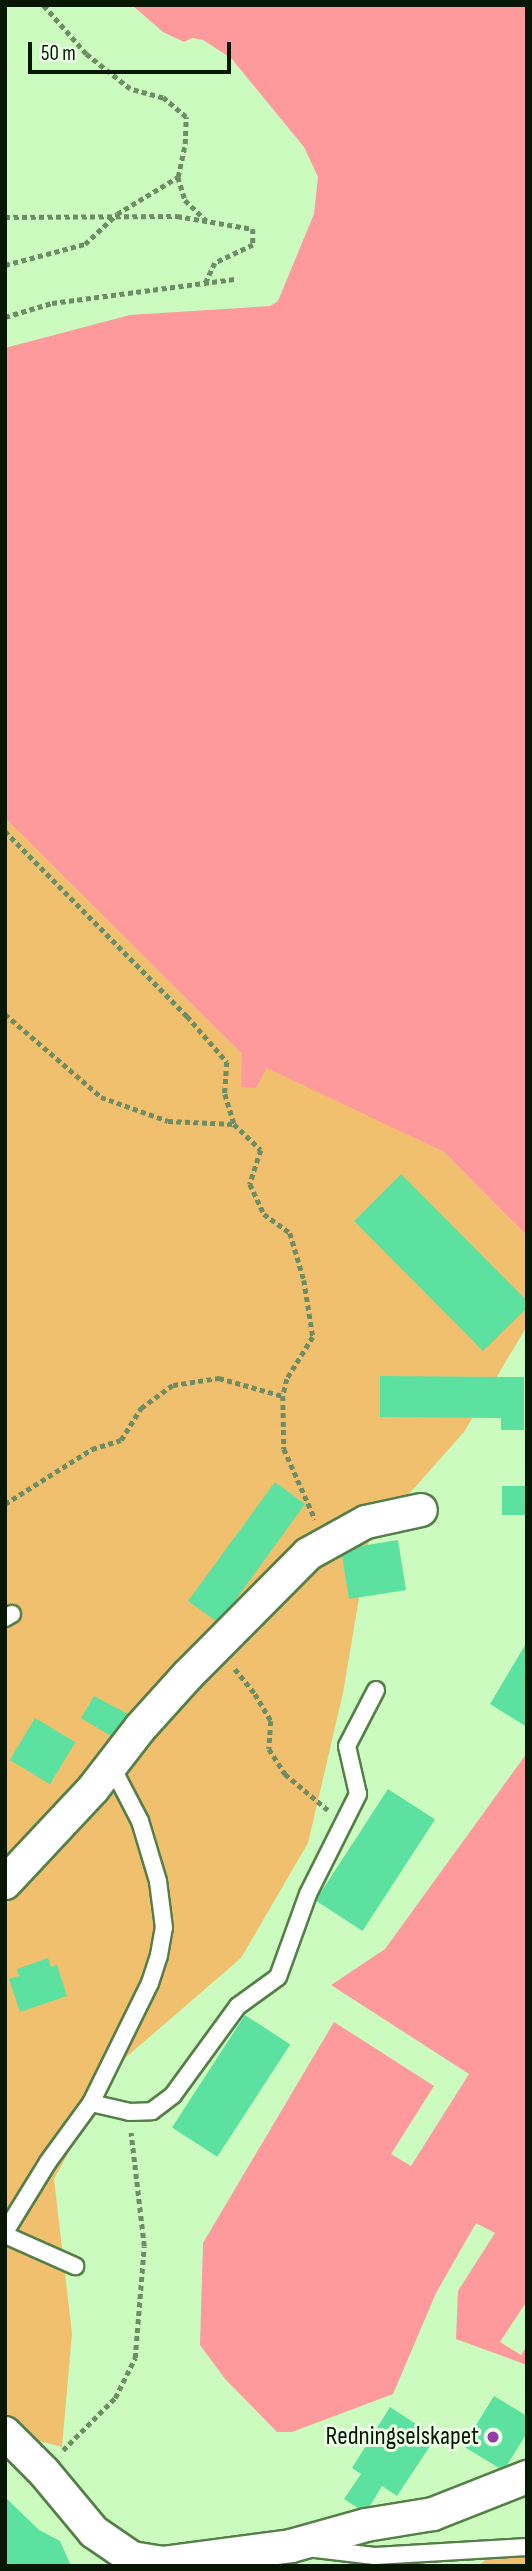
<!DOCTYPE html>
<style>
body{margin:0}
#map{position:relative;width:532px;height:2571px;overflow:hidden;background:#cbfbbe;font-family:"Sofia Sans Condensed",sans-serif}
div>[style]{position:absolute}
.green>*{inset:0;background:#f0c06f}
.water>*{inset:0;background:#fe9a9c}
.pier>*{inset:0;background:#cbfbbe}
.building>*{inset:0;background:#5de1a0;transform-origin:0 0}
.path>*{height:4.5px;margin-top:-2.25px;transform-origin:0;background:repeating-linear-gradient(90deg,#6d8e64 0 5px,transparent 0 8.5px)}
.roads{filter:drop-shadow(2px 0 #557f49) drop-shadow(-2px 0 #557f49) drop-shadow(0 2px #557f49) drop-shadow(0 -2px #557f49)}
.lane>*{height:16px;margin:-8px;padding:0 8px;transform-origin:8px;border-radius:8px;background:#fff}
.street>*{height:32px;margin:-16px;padding:0 16px;transform-origin:16px;border-radius:16px;background:#fff}
.dots>*{width:19px;height:19px;translate:-50% -50%;box-sizing:border-box;border:4px solid #ecffe7;border-radius:50%}
span{translate:-50% -50%;white-space:nowrap;text-align:center;line-height:1.15;-webkit-text-stroke:6px #ecffe7;paint-order:stroke}
.poi-label{font-size:26px;color:#071703}
.right{translate:-100% -50%;text-align:right}
.frame{position:absolute;inset:0;border:7px solid #071703;pointer-events:none}
.scale{position:absolute;left:28px;top:42px;width:203px;height:32px;box-sizing:border-box;border:4px solid #071703;border-top:0;padding-left:9px;font-size:21px;line-height:24px;white-space:nowrap;color:#071703;-webkit-text-stroke:5px #ecffe7;paint-order:stroke}
</style>
<div id="map">
<div class="green">
<i style="clip-path:polygon(5px 818px,242px 1054px,444px 1152px,527px 1236px,527px 1326px,464px 1432px,369px 1539px,343px 1693px,308px 1843px,241px 1958px,117px 2065px,54px 2179px,72px 2333px,62px 2447px,5px 2432px)"></i>
<i style="clip-path:polygon(527px 2538px,527px 2566px,478px 2566px,493px 2554px)"></i>
</div>
<div class="water">
<i style="clip-path:polygon(132px 5px,527px 5px,527px 1236px,444px 1152px,267px 1068px,256px 1088px,241px 1087px,242px 1054px,5px 818px,5px 348px,130px 315px,270px 306px,278px 301px,314px 214px,318px 177px,304px 147px,231px 58px,203px 40px,192px 38px,184px 42px,163px 32px)"></i>
<i style="clip-path:polygon(527px 1753px,527px 2365px,456px 2339px,458px 2291px,495px 2233px,476px 2223px,436px 2293px,393px 2394px,292px 2432px,277px 2432px,226px 2380px,200px 2345px,203px 2243px,334px 2022px,434px 2086px,391px 2154px,411px 2166px,469px 2074px,331px 1985px,385px 1949px)"></i>
</div>
<div class="pier">
<i style="clip-path:polygon(527px 2301px,527px 2346px,521px 2355px,500px 2342px)"></i>
</div>
<div class="building">
<i style="clip-path:polygon(401px 1174px,527px 1301px,527px 1308px,483px 1351px,354px 1221px)"></i>
<i style="clip-path:polygon(380px 1376px,524px 1377px,524px 1430px,501px 1430px,501px 1418px,380px 1417px)"></i>
<i style="clip-path:polygon(275px 1482px,305px 1504px,232px 1605px,216px 1621px,188px 1601px)"></i>
<i style="left:527px;top:1486px;width:29px;height:25px;rotate:90deg"></i>
<i style="clip-path:polygon(398px 1540px,406px 1590px,349px 1599px,342px 1556px,361px 1546px)"></i>
<i style="clip-path:polygon(527px 1642px,527px 1727px,490px 1704px)"></i>
<i style="clip-path:polygon(94px 1696px,128px 1714px,111px 1736px,81px 1718px)"></i>
<i style="left:35px;top:1718px;width:47px;height:49px;rotate:31deg"></i>
<i style="left:388px;top:1789px;width:56px;height:133px;rotate:33deg"></i>
<i style="clip-path:polygon(48px 1958px,51px 1967px,57px 1965px,67px 1996px,20px 2012px,9px 1979px,19px 1976px,17px 1969px)"></i>
<i style="left:245px;top:2015px;width:54px;height:134px;rotate:33deg"></i>
<i style="clip-path:polygon(494px 2396px,527px 2416px,527px 2433px,507px 2465px,499px 2468px,463px 2446px)"></i>
<i style="clip-path:polygon(390px 2407px,436px 2437px,397px 2496px,382px 2486px,370px 2506px,358px 2508px,344px 2499px,361px 2474px,352px 2468px)"></i>
<i style="clip-path:polygon(5px 2497px,39px 2530px,60px 2541px,71px 2566px,5px 2566px)"></i>
</div>
<div class="path">
<i style="left:178px;top:177px;width:24px;rotate:73deg"></i>
<i style="left:185px;top:200px;width:30px;rotate:44deg"></i>
<i style="left:5px;top:217px;width:172px;rotate:-0.3deg"></i>
<i style="left:177px;top:216px;width:77px;rotate:9.7deg"></i>
<i style="left:253px;top:229px;width:16px;rotate:90deg"></i>
<i style="left:253px;top:245px;width:42px;rotate:154.7deg"></i>
<i style="left:215px;top:263px;width:21px;rotate:115deg"></i>
<i style="left:5px;top:265px;width:83px;rotate:-14.7deg"></i>
<i style="left:85px;top:244px;width:44px;rotate:-43.2deg"></i>
<i style="left:117px;top:214px;width:71px;rotate:-31.2deg"></i>
<i style="left:178px;top:177px;width:34px;rotate:-78deg"></i>
<i style="left:185px;top:144px;width:27px;rotate:-88deg"></i>
<i style="left:186px;top:117px;width:30px;rotate:-140deg"></i>
<i style="left:163px;top:98px;width:34px;rotate:-165deg"></i>
<i style="left:130px;top:89px;width:56px;rotate:-141.5deg"></i>
<i style="left:86px;top:54px;width:65px;rotate:-131.3deg"></i>
<i style="left:5px;top:317px;width:49px;rotate:-16.6deg"></i>
<i style="left:52px;top:303px;width:184px;rotate:-7.5deg"></i>
<i style="left:5px;top:831px;width:260px;rotate:45.5deg"></i>
<i style="left:187px;top:1016px;width:61px;rotate:49deg"></i>
<i style="left:227px;top:1062px;width:32px;rotate:94deg"></i>
<i style="left:225px;top:1094px;width:31px;rotate:73deg"></i>
<i style="left:234px;top:1124px;width:37px;rotate:44deg"></i>
<i style="left:261px;top:1150px;width:36px;rotate:108deg"></i>
<i style="left:250px;top:1184px;width:33px;rotate:65deg"></i>
<i style="left:264px;top:1214px;width:32px;rotate:36deg"></i>
<i style="left:290px;top:1233px;width:49px;rotate:73.4deg"></i>
<i style="left:304px;top:1280px;width:58px;rotate:81deg"></i>
<i style="left:313px;top:1337px;width:49px;rotate:121.8deg"></i>
<i style="left:287px;top:1379px;width:17px;rotate:103deg"></i>
<i style="left:283px;top:1396px;width:53px;rotate:88.9deg"></i>
<i style="left:284px;top:1449px;width:77px;rotate:66.1deg"></i>
<i style="left:5px;top:1014px;width:127px;rotate:40.8deg"></i>
<i style="left:101px;top:1097px;width:71px;rotate:19.7deg"></i>
<i style="left:168px;top:1121px;width:66px;rotate:2.6deg"></i>
<i style="left:5px;top:1504px;width:103px;rotate:-32.3deg"></i>
<i style="left:92px;top:1449px;width:30px;rotate:-17deg"></i>
<i style="left:121px;top:1440px;width:38px;rotate:-58deg"></i>
<i style="left:141px;top:1408px;width:39px;rotate:-36deg"></i>
<i style="left:173px;top:1385px;width:47px;rotate:-8.7deg"></i>
<i style="left:219px;top:1378px;width:66px;rotate:15.7deg"></i>
<i style="left:235px;top:1669px;width:32px;rotate:51deg"></i>
<i style="left:255px;top:1694px;width:31px;rotate:59deg"></i>
<i style="left:271px;top:1721px;width:28px;rotate:94deg"></i>
<i style="left:269px;top:1749px;width:30px;rotate:57deg"></i>
<i style="left:285px;top:1774px;width:56px;rotate:39.9deg"></i>
<i style="left:63px;top:2450px;width:74px;rotate:-45deg"></i>
<i style="left:115px;top:2398px;width:45px;rotate:-63.4deg"></i>
<i style="left:135px;top:2358px;width:112px;rotate:-85.4deg"></i>
<i style="left:144px;top:2246px;width:114px;rotate:-96.6deg"></i>
</div>
<div class="roads">
<div class="lane">
<i style="left:5px;top:1618px;width:8px;rotate:-30deg"></i>
<i style="left:91px;top:2103px;width:39px;rotate:13deg"></i>
<i style="left:129px;top:2112px;width:23px;rotate:-2deg"></i>
<i style="left:152px;top:2111px;width:26px;rotate:-37deg"></i>
<i style="left:173px;top:2095px;width:110px;rotate:-53.9deg"></i>
<i style="left:238px;top:2006px;width:49px;rotate:-35.9deg"></i>
<i style="left:278px;top:1977px;width:88px;rotate:-70.1deg"></i>
<i style="left:308px;top:1894px;width:112px;rotate:-63.4deg"></i>
<i style="left:358px;top:1794px;width:49px;rotate:-102.9deg"></i>
<i style="left:347px;top:1746px;width:63px;rotate:-62.6deg"></i>
<i style="left:5px;top:2232px;width:82px;rotate:-58.4deg"></i>
<i style="left:48px;top:2162px;width:73px;rotate:-53.9deg"></i>
<i style="left:91px;top:2103px;width:134px;rotate:-63.8deg"></i>
<i style="left:150px;top:1983px;width:29px;rotate:-72deg"></i>
<i style="left:159px;top:1955px;width:27px;rotate:-80deg"></i>
<i style="left:164px;top:1928px;width:47px;rotate:-97.3deg"></i>
<i style="left:158px;top:1881px;width:63px;rotate:-106.7deg"></i>
<i style="left:140px;top:1821px;width:61px;rotate:-117.4deg"></i>
<i style="left:5px;top:2235px;width:77px;rotate:23.9deg"></i>
<i style="left:307px;top:2548px;width:68px;rotate:6.7deg"></i>
<i style="left:375px;top:2556px;width:152px;rotate:-3.4deg"></i>
</div>
<div class="street">
<i style="left:5px;top:1883px;width:129px;rotate:-46.9deg"></i>
<i style="left:93px;top:1789px;width:78px;rotate:-52.3deg"></i>
<i style="left:141px;top:1727px;width:70px;rotate:-47.9deg"></i>
<i style="left:188px;top:1675px;width:170px;rotate:-45.2deg"></i>
<i style="left:308px;top:1554px;width:66px;rotate:-28.9deg"></i>
<i style="left:366px;top:1522px;width:56px;rotate:-12.3deg"></i>
<i style="left:5px;top:2433px;width:55px;rotate:45deg"></i>
<i style="left:44px;top:2472px;width:78px;rotate:50.2deg"></i>
<i style="left:94px;top:2532px;width:46px;rotate:34.4deg"></i>
<i style="left:132px;top:2558px;width:30px;rotate:9deg"></i>
<i style="left:162px;top:2563px;width:130px;rotate:-7.5deg"></i>
<i style="left:291px;top:2546px;width:78px;rotate:-15.6deg"></i>
<i style="left:366px;top:2525px;width:68px;rotate:-9.3deg"></i>
<i style="left:433px;top:2514px;width:101px;rotate:-21.5deg"></i>
</div>
</div>
<div class="dots">
<i style="left:493px;top:2437px;background:#933ca9"></i>
</div>
<div class="poi-label">
<span class="right" style="left:479px;top:2437px">Redningselskapet</span>
</div>
<div class="frame"></div>
<div class="scale">50 m</div>
</div>
